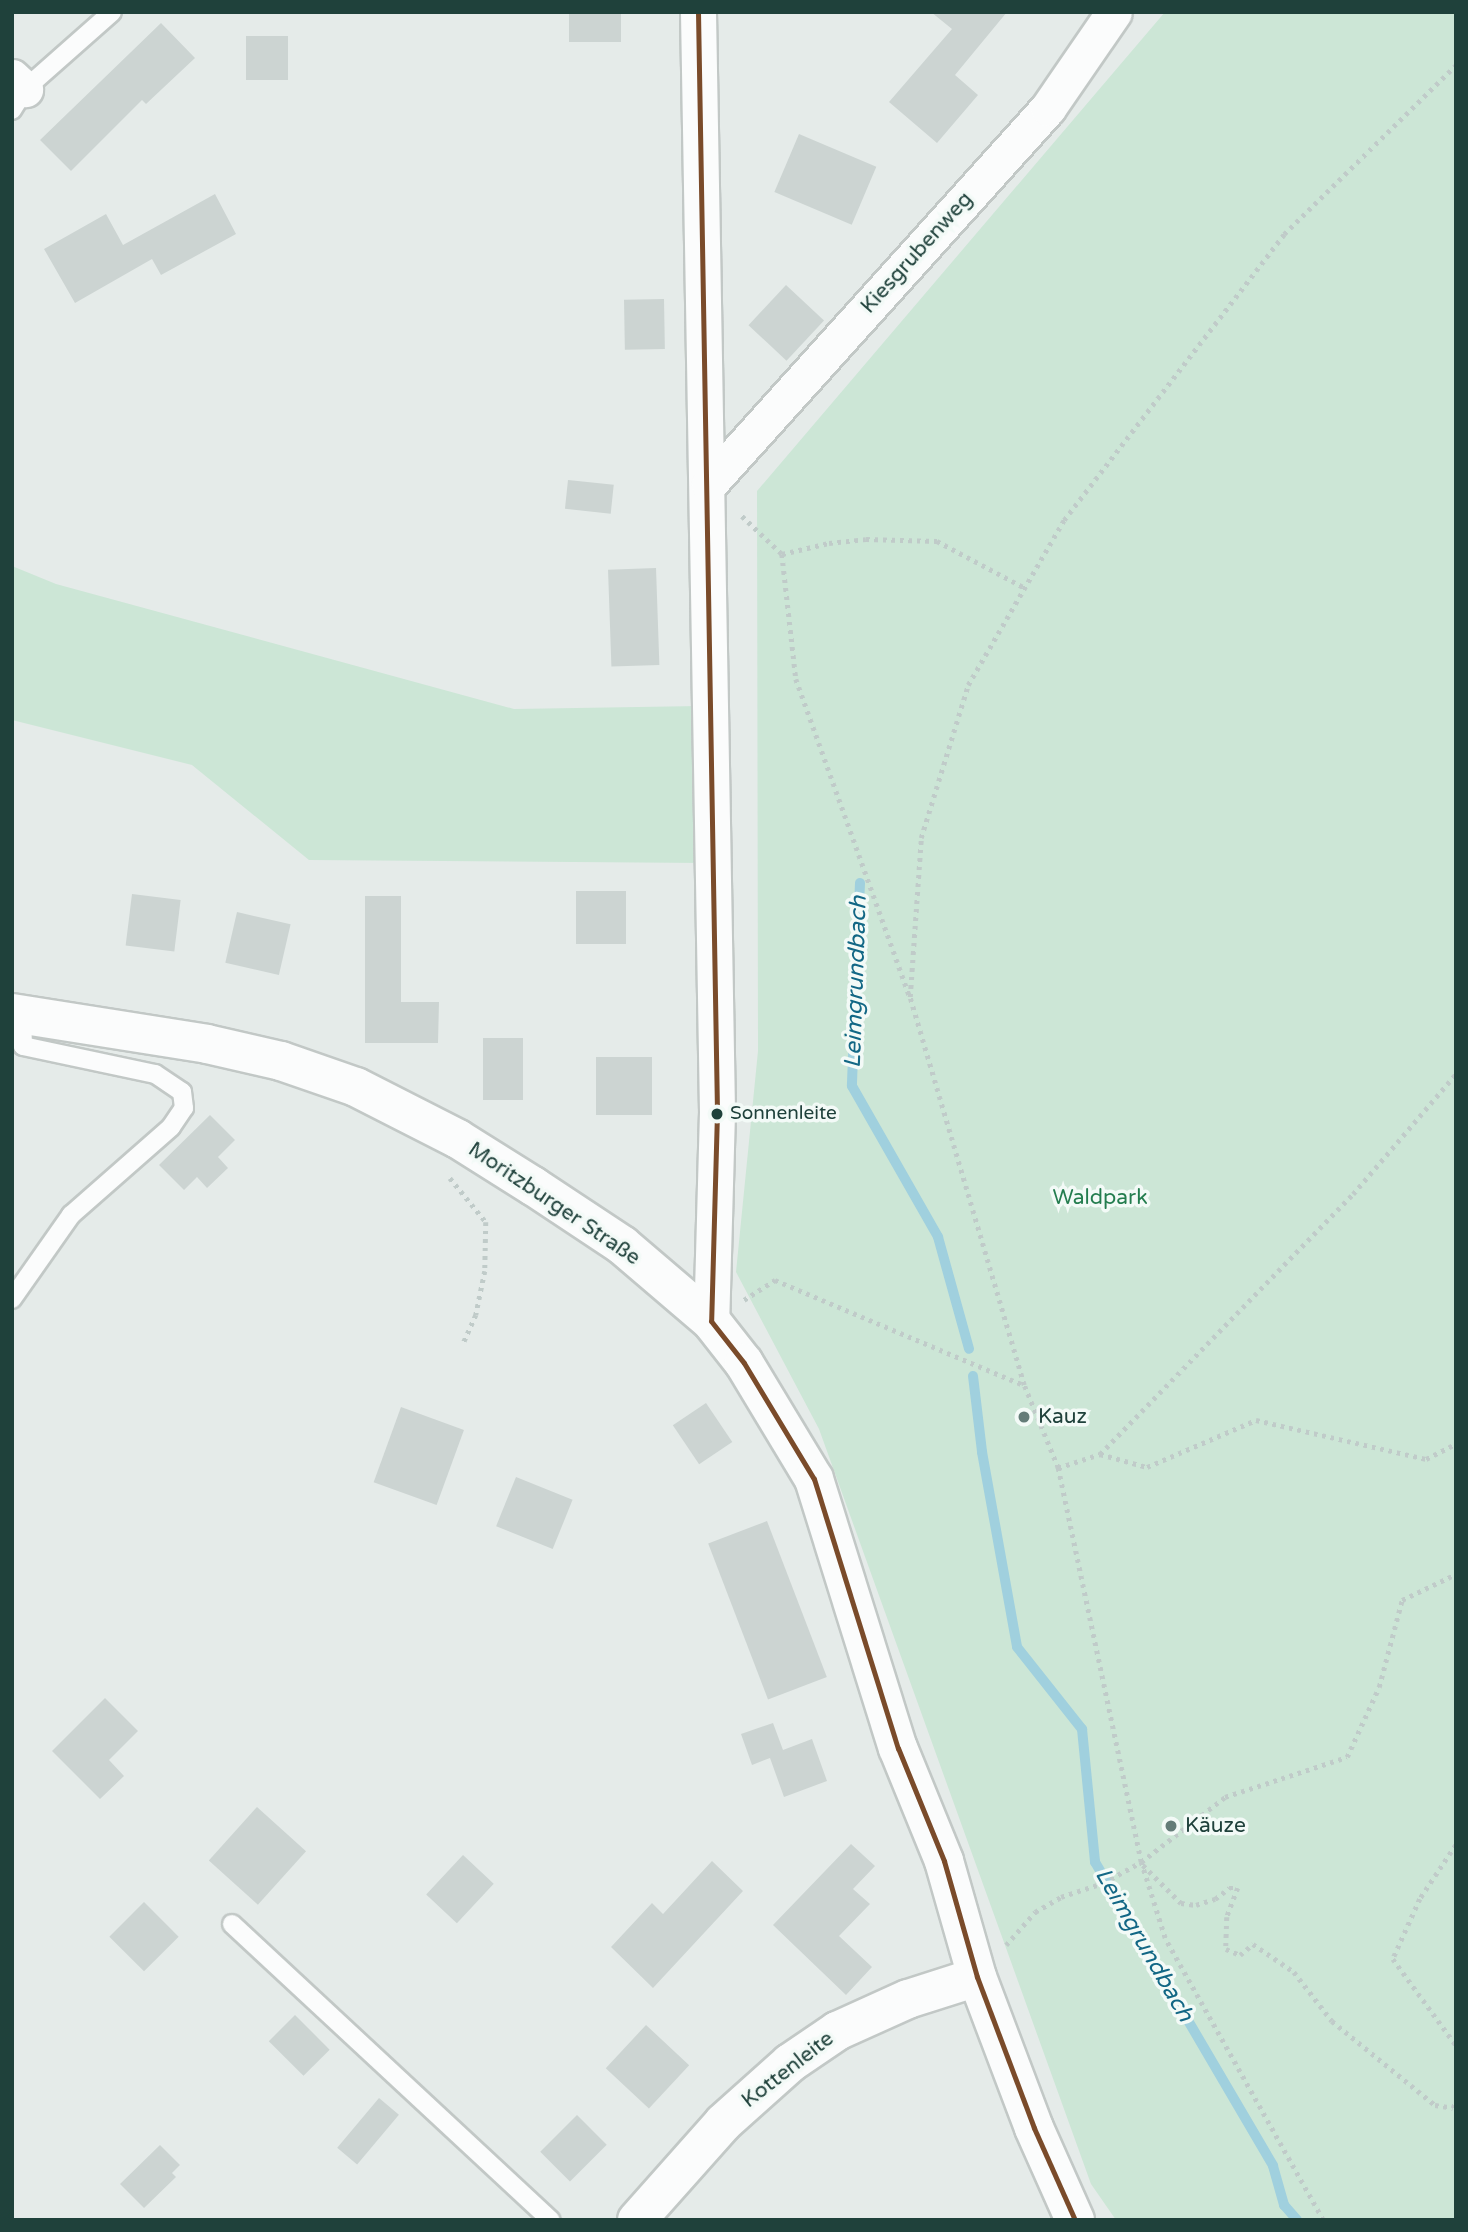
<!DOCTYPE html>
<meta charset="utf-8">
<style>
body{margin:0}
#map{position:relative;width:1468px;height:2232px;overflow:hidden;background:#e5ebe9;font-family:"Varela Round",sans-serif}
div>[style]{position:absolute}
.green>*{inset:0;background:#cce6d6}
.stream>*{height:10px;margin:-5px;padding:0 5px;transform-origin:5px;border-radius:5px;background:#a0d0de}
.building>*{inset:0;background:#ccd4d2;transform-origin:0 0}
.path>*{height:4.5px;margin-top:-2.25px;transform-origin:0;background:repeating-linear-gradient(90deg,#c0cbc9 0 3.5px,transparent 0 8.5px)}
.roads{filter:drop-shadow(2px 0 #c2c8c6) drop-shadow(-2px 0 #c2c8c6) drop-shadow(0 2px #c2c8c6) drop-shadow(0 -2px #c2c8c6)}
.service>*{height:18px;margin:-9px;padding:0 9px;transform-origin:9px;border-radius:9px;background:#fbfcfc}
.minor>*{height:35px;margin:-17.5px;padding:0 17.5px;transform-origin:17.5px;border-radius:17.5px;background:#fbfcfc}
.tertiary>*{height:38px;margin:-19px;padding:0 19px;transform-origin:19px;border-radius:19px;background:#fbfcfc}
.bus-1>*{height:5px;margin:-2.5px;padding:0 2.5px;transform-origin:2.5px;border-radius:2.5px;background:#7a4b2a}
.dots>*{width:19px;height:19px;translate:-50% -50%;box-sizing:border-box;border:4px solid #f3faf7;border-radius:50%}
span{translate:-50% -50%;white-space:nowrap;text-align:center;line-height:1.15;-webkit-text-stroke:7px #f3faf7;paint-order:stroke}
.bus-label{font-size:19px;color:#1f413b}
.left{translate:0 -50%;text-align:left}
.street-label{font-size:21px;color:#1f413b}
.park-label{font-size:21px;color:#247d4f}
.poi-label{font-size:21px;color:#1f413b}
.water-label{font-size:23px;color:#126785;font-style:italic}
.frame{position:absolute;inset:0;border:14px solid #1f413b;pointer-events:none}
</style>
<div id="map">
<div class="green">
<i style="clip-path:polygon(1165px 12px,1456px 12px,1456px 2220px,1116px 2220px,1091px 2184px,819px 1429px,736px 1272px,758px 1051px,757px 491px)"></i>
<i style="clip-path:polygon(12px 566px,56px 584px,514px 709px,700px 706px,705px 863px,309px 860px,192px 765px,12px 720px)"></i>
</div>
<div class="stream">
<i style="left:860px;top:883px;width:203px;rotate:92.3deg"></i>
<i style="left:852px;top:1086px;width:174px;rotate:60.3deg"></i>
<i style="left:938px;top:1237px;width:116px;rotate:74.5deg"></i>
<i style="left:973px;top:1376px;width:77px;rotate:83.2deg"></i>
<i style="left:982px;top:1452px;width:198px;rotate:79.8deg"></i>
<i style="left:1017px;top:1647px;width:105px;rotate:51.6deg"></i>
<i style="left:1082px;top:1729px;width:134px;rotate:84.4deg"></i>
<i style="left:1095px;top:1862px;width:352px;rotate:59.6deg"></i>
<i style="left:1273px;top:2166px;width:41px;rotate:74.2deg"></i>
<i style="left:1284px;top:2205px;width:20px;rotate:49deg"></i>
</div>
<div class="building">
<i style="left:569px;top:12px;width:52px;height:30px"></i>
<i style="clip-path:polygon(931px 12px,1007px 12px,955px 75px,978px 95px,937px 143px,889px 102px,952px 29px)"></i>
<i style="clip-path:polygon(161px 23px,195px 58px,146px 104px,142px 100px,71px 171px,40px 140px)"></i>
<i style="left:246px;top:36px;width:42px;height:44px"></i>
<i style="left:799px;top:134px;width:84px;height:63px;rotate:23deg"></i>
<i style="clip-path:polygon(215px 194px,236px 234px,161px 275px,152px 259px,75px 303px,44px 249px,106px 214px,123px 245px)"></i>
<i style="left:786px;top:285px;width:52px;height:55px;rotate:43deg"></i>
<i style="left:664px;top:299px;width:50px;height:40px;rotate:89deg"></i>
<i style="left:568px;top:480px;width:46px;height:29px;rotate:6deg"></i>
<i style="left:656px;top:568px;width:97px;height:48px;rotate:88deg"></i>
<i style="left:576px;top:891px;width:50px;height:53px"></i>
<i style="left:132px;top:894px;width:49px;height:52px;rotate:7deg"></i>
<i style="clip-path:polygon(365px 896px,401px 896px,401px 1002px,439px 1002px,438px 1043px,365px 1043px)"></i>
<i style="left:237px;top:912px;width:55px;height:52px;rotate:13deg"></i>
<i style="left:483px;top:1038px;width:40px;height:62px"></i>
<i style="left:596px;top:1057px;width:56px;height:58px"></i>
<i style="clip-path:polygon(210px 1115px,235px 1140px,218px 1157px,228px 1168px,207px 1188px,197px 1177px,184px 1190px,159px 1165px)"></i>
<i style="left:706px;top:1403px;width:47px;height:40px;rotate:56deg"></i>
<i style="left:401px;top:1407px;width:67px;height:80px;rotate:20deg"></i>
<i style="left:516px;top:1477px;width:61px;height:53px;rotate:22deg"></i>
<i style="left:767px;top:1521px;width:167px;height:63px;rotate:69deg"></i>
<i style="clip-path:polygon(105px 1698px,138px 1731px,109px 1760px,124px 1776px,100px 1799px,52px 1751px)"></i>
<i style="clip-path:polygon(773px 1723px,783px 1750px,812px 1739px,827px 1781px,784px 1797px,770px 1758px,752px 1765px,741px 1734px)"></i>
<i style="left:257px;top:1807px;width:66px;height:72px;rotate:42deg"></i>
<i style="clip-path:polygon(851px 1844px,875px 1866px,853px 1889px,870px 1904px,839px 1936px,872px 1967px,846px 1995px,773px 1925px)"></i>
<i style="left:463px;top:1855px;width:42px;height:54px;rotate:43deg"></i>
<i style="clip-path:polygon(712px 1861px,743px 1891px,653px 1988px,611px 1947px,652px 1903px,663px 1914px)"></i>
<i style="left:144px;top:1902px;width:49px;height:49px;rotate:45deg"></i>
<i style="left:295px;top:2015px;width:49px;height:37px;rotate:45deg"></i>
<i style="left:646px;top:2025px;width:59px;height:59px;rotate:43deg"></i>
<i style="left:379px;top:2098px;width:26px;height:65px;rotate:40deg"></i>
<i style="left:577px;top:2115px;width:42px;height:52px;rotate:45deg"></i>
<i style="clip-path:polygon(160px 2145px,180px 2165px,172px 2173px,176px 2177px,144px 2208px,120px 2184px)"></i>
</div>
<div class="path">
<i style="left:742px;top:516px;width:55px;rotate:43.5deg"></i>
<i style="left:782px;top:554px;width:126px;rotate:83.6deg"></i>
<i style="left:796px;top:679px;width:336px;rotate:70.3deg"></i>
<i style="left:782px;top:554px;width:48px;rotate:-13.2deg"></i>
<i style="left:829px;top:543px;width:37px;rotate:-6deg"></i>
<i style="left:866px;top:539px;width:71px;rotate:1.6deg"></i>
<i style="left:937px;top:541px;width:100px;rotate:28.1deg"></i>
<i style="left:450px;top:1178px;width:57px;rotate:50.7deg"></i>
<i style="left:486px;top:1222px;width:49px;rotate:91.2deg"></i>
<i style="left:485px;top:1271px;width:45px;rotate:101.6deg"></i>
<i style="left:476px;top:1315px;width:30px;rotate:114deg"></i>
<i style="left:744px;top:1300px;width:37px;rotate:-33deg"></i>
<i style="left:775px;top:1280px;width:269px;rotate:22.9deg"></i>
<i style="left:1100px;top:1454px;width:49px;rotate:15.5deg"></i>
<i style="left:1147px;top:1467px;width:119px;rotate:-23.3deg"></i>
<i style="left:1256px;top:1420px;width:174px;rotate:12.9deg"></i>
<i style="left:1426px;top:1459px;width:34px;rotate:-27deg"></i>
<i style="left:1058px;top:1468px;width:44px;rotate:-18.4deg"></i>
<i style="left:1100px;top:1454px;width:363px;rotate:-45.8deg"></i>
<i style="left:1353px;top:1194px;width:158px;rotate:-49.4deg"></i>
<i style="left:1456px;top:1845px;width:65px;rotate:123.7deg"></i>
<i style="left:1420px;top:1899px;width:66px;rotate:114.2deg"></i>
<i style="left:1393px;top:1959px;width:107px;rotate:53.8deg"></i>
<i style="left:1143px;top:1865px;width:54px;rotate:45deg"></i>
<i style="left:1181px;top:1903px;width:15px;rotate:8deg"></i>
<i style="left:1196px;top:1905px;width:20px;rotate:-18deg"></i>
<i style="left:1215px;top:1899px;width:18px;rotate:-38deg"></i>
<i style="left:1229px;top:1888px;width:9px"></i>
<i style="left:1238px;top:1888px;width:31px;rotate:111deg"></i>
<i style="left:1227px;top:1917px;width:32px;rotate:92deg"></i>
<i style="left:1226px;top:1949px;width:15px;rotate:23deg"></i>
<i style="left:1240px;top:1955px;width:17px;rotate:-40deg"></i>
<i style="left:1253px;top:1944px;width:50px;rotate:34.3deg"></i>
<i style="left:1294px;top:1972px;width:62px;rotate:52.2deg"></i>
<i style="left:1332px;top:2021px;width:133px;rotate:39.2deg"></i>
<i style="left:1435px;top:2105px;width:18px;rotate:9deg"></i>
<i style="left:1453px;top:2108px;width:9px;rotate:-69deg"></i>
<i style="left:1006px;top:1945px;width:44px;rotate:-48.7deg"></i>
<i style="left:1035px;top:1912px;width:30px;rotate:-30deg"></i>
<i style="left:1061px;top:1897px;width:44px;rotate:-18.4deg"></i>
<i style="left:1103px;top:1883px;width:43px;rotate:-28.9deg"></i>
<i style="left:1141px;top:1862px;width:106px;rotate:-37.7deg"></i>
<i style="left:1225px;top:1797px;width:128px;rotate:-18.2deg"></i>
<i style="left:1347px;top:1757px;width:77px;rotate:-65.4deg"></i>
<i style="left:1379px;top:1687px;width:90px;rotate:-75.2deg"></i>
<i style="left:1402px;top:1600px;width:60px;rotate:-25.7deg"></i>
<i style="left:1323px;top:2220px;width:323px;rotate:-119.3deg"></i>
<i style="left:1165px;top:1938px;width:80px;rotate:-107.5deg"></i>
<i style="left:1141px;top:1862px;width:403px;rotate:-101.9deg"></i>
<i style="left:1058px;top:1468px;width:90px;rotate:-112.3deg"></i>
<i style="left:1024px;top:1385px;width:404px;rotate:-106.4deg"></i>
<i style="left:910px;top:997px;width:159px;rotate:-86deg"></i>
<i style="left:921px;top:838px;width:160px;rotate:-72.9deg"></i>
<i style="left:968px;top:685px;width:191px;rotate:-59.8deg"></i>
<i style="left:1064px;top:520px;width:361px;rotate:-52.4deg"></i>
<i style="left:1284px;top:234px;width:241px;rotate:-44.5deg"></i>
</div>
<div class="roads">
<div class="service">
<i style="left:12px;top:110px;width:25px;rotate:-58deg"></i>
<i style="left:25px;top:89px;width:116px;rotate:-41.5deg"></i>
<i style="left:12px;top:1299px;width:103px;rotate:-54.9deg"></i>
<i style="left:71px;top:1215px;width:133px;rotate:-41.3deg"></i>
<i style="left:171px;top:1127px;width:23px;rotate:-56deg"></i>
<i style="left:184px;top:1108px;width:16px;rotate:-97deg"></i>
<i style="left:182px;top:1092px;width:32px;rotate:-146deg"></i>
<i style="left:155px;top:1074px;width:135px;rotate:-168deg"></i>
<i style="left:23px;top:1046px;width:30px;rotate:-92deg"></i>
<i style="left:232px;top:1924px;width:435px;rotate:42.9deg"></i>
</div>
<div class="minor">
<i style="left:698px;top:12px;width:1100px;rotate:89.01deg"></i>
<i style="left:717px;top:1112px;width:209px;rotate:91.6deg"></i>
<i style="left:12px;top:77px;width:18px;rotate:43deg"></i>
<i style="left:709px;top:484px;width:506px;rotate:-47.96deg"></i>
<i style="left:1048px;top:108px;width:116px;rotate:-55.5deg"></i>
</div>
<div class="tertiary">
<i style="left:12px;top:1013px;width:197px;rotate:9deg"></i>
<i style="left:207px;top:1044px;width:76px;rotate:12.9deg"></i>
<i style="left:281px;top:1061px;width:79px;rotate:19.1deg"></i>
<i style="left:356px;top:1087px;width:114px;rotate:27deg"></i>
<i style="left:458px;top:1139px;width:89px;rotate:32.1deg"></i>
<i style="left:533px;top:1186px;width:107px;rotate:33.5deg"></i>
<i style="left:622px;top:1245px;width:117px;rotate:40.5deg"></i>
<i style="left:711px;top:1321px;width:53px;rotate:51.8deg"></i>
<i style="left:744px;top:1363px;width:135px;rotate:58.9deg"></i>
<i style="left:814px;top:1479px;width:282px;rotate:72.7deg"></i>
<i style="left:898px;top:1748px;width:122px;rotate:67.8deg"></i>
<i style="left:944px;top:1861px;width:121px;rotate:74.1deg"></i>
<i style="left:977px;top:1977px;width:161px;rotate:69.3deg"></i>
<i style="left:1034px;top:2128px;width:101px;rotate:66deg"></i>
<i style="left:637px;top:2220px;width:130px;rotate:-48.4deg"></i>
<i style="left:723px;top:2123px;width:90px;rotate:-41.8deg"></i>
<i style="left:790px;top:2063px;width:57px;rotate:-34.2deg"></i>
<i style="left:837px;top:2031px;width:78px;rotate:-24.3deg"></i>
<i style="left:908px;top:1999px;width:72px;rotate:-17.7deg"></i>
</div>
</div>
<div class="bus-1">
<i style="left:698px;top:12px;width:1100px;rotate:89.01deg"></i>
<i style="left:717px;top:1112px;width:209px;rotate:91.6deg"></i>
<i style="left:711px;top:1321px;width:53px;rotate:51.8deg"></i>
<i style="left:744px;top:1363px;width:135px;rotate:58.9deg"></i>
<i style="left:814px;top:1479px;width:282px;rotate:72.7deg"></i>
<i style="left:898px;top:1748px;width:122px;rotate:67.8deg"></i>
<i style="left:944px;top:1861px;width:121px;rotate:74.1deg"></i>
<i style="left:977px;top:1977px;width:161px;rotate:69.3deg"></i>
<i style="left:1034px;top:2128px;width:101px;rotate:66deg"></i>
</div>
<div class="dots">
<i style="left:717px;top:1114px;background:#1f413b"></i>
<i style="left:1024px;top:1417px;background:#647c78"></i>
<i style="left:1171px;top:1826px;background:#647c78"></i>
</div>
<div class="bus-label">
<span class="left" style="left:730px;top:1114px">Sonnenleite</span>
</div>
<div class="street-label">
<span style="left:917px;top:253px;rotate:-48deg">Kiesgrubenweg</span>
<span style="left:554px;top:1204px;rotate:34deg">Moritzburger Straße</span>
<span style="left:788px;top:2070px;rotate:-38deg">Kottenleite</span>
</div>
<div class="park-label">
<span style="left:1100px;top:1198px">Waldpark</span>
</div>
<div class="poi-label">
<span class="left" style="left:1038px;top:1417px">Kauz</span>
<span class="left" style="left:1185px;top:1826px">Käuze</span>
</div>
<div class="water-label">
<span style="left:856px;top:982px;rotate:-88deg">Leimgrundbach</span>
<span style="left:1144px;top:1945px;rotate:60deg">Leimgrundbach</span>
</div>
<div class="frame"></div>
</div>
